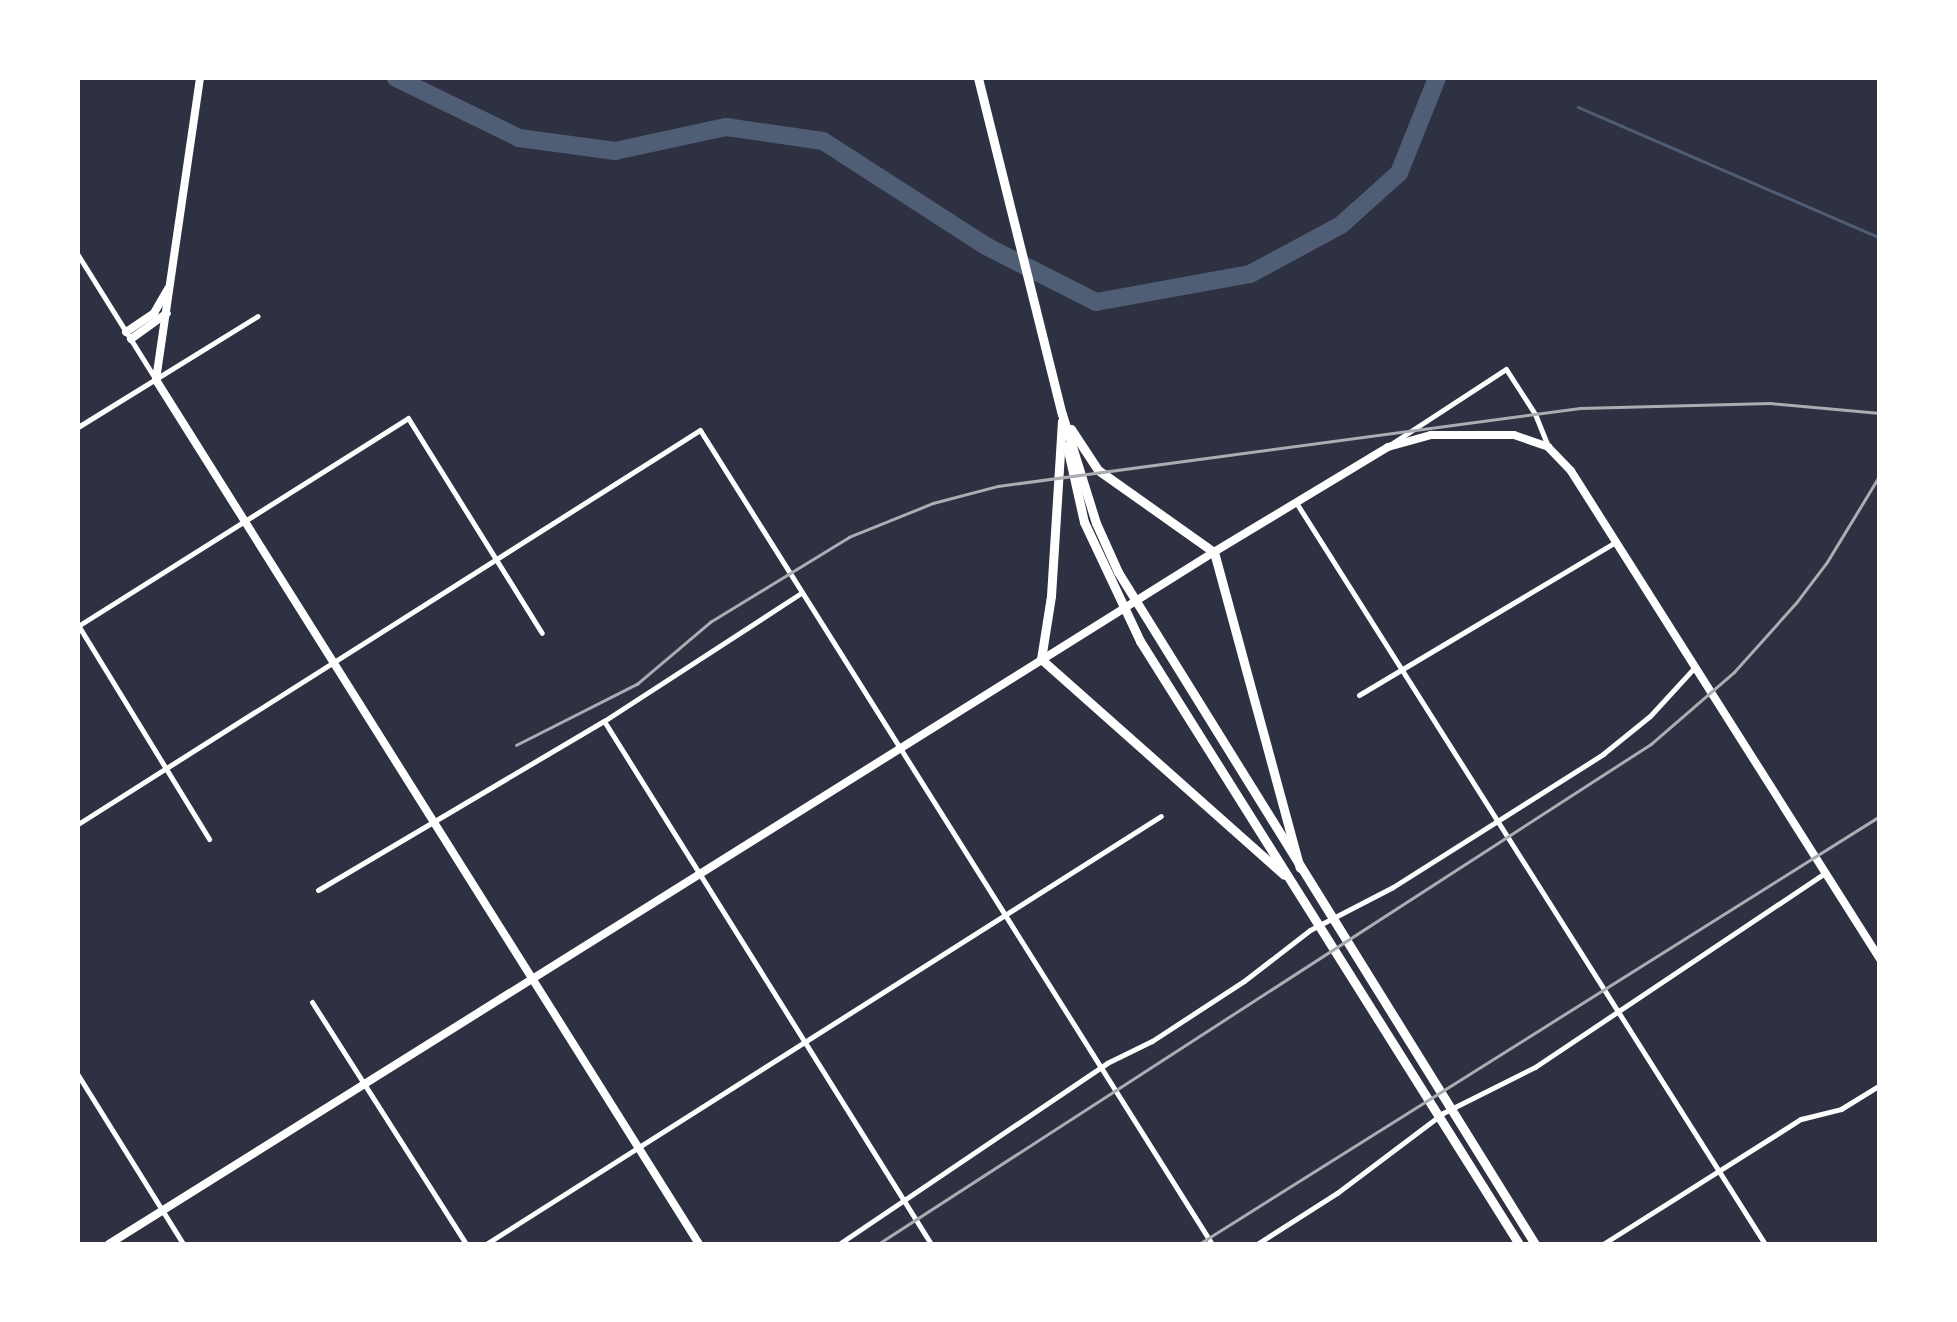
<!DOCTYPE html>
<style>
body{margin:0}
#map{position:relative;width:1957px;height:1322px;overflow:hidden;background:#2d3142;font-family:"Nunito Sans",sans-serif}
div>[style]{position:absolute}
.stream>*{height:2.5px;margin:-1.25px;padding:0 1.25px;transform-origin:1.25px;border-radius:1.25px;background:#4f5d75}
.river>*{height:18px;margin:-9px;padding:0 9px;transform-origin:9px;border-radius:9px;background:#4f5d75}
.minor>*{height:5px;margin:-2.5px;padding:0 2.5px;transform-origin:2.5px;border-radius:2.5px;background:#fff}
.tertiary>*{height:8px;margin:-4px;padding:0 4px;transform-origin:4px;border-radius:4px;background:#fff}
.primary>*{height:9px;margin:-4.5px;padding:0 4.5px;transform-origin:4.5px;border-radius:4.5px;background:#fff}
.rail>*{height:2.5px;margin:-1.25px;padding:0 1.25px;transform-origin:1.25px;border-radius:1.25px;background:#abadb3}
span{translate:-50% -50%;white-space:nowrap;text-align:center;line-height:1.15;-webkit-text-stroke:8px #fff;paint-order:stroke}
.frame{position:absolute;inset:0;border:80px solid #fff;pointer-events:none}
</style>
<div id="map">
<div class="stream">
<i style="left:1578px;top:107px;width:329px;rotate:23.4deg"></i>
</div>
<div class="river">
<i style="left:396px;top:78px;width:137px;rotate:26deg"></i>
<i style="left:519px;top:138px;width:97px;rotate:7.7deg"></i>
<i style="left:615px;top:151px;width:114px;rotate:-12.2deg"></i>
<i style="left:726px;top:127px;width:98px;rotate:8.2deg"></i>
<i style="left:823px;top:141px;width:194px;rotate:32.8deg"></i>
<i style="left:986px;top:246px;width:123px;rotate:27deg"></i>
<i style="left:1096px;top:302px;width:157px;rotate:-10.3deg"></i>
<i style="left:1250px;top:274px;width:103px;rotate:-28.3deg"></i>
<i style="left:1341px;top:225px;width:78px;rotate:-41.9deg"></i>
<i style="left:1399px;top:173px;width:102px;rotate:-68.2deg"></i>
</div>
<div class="minor">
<i style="left:78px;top:255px;width:147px;rotate:58deg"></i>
<i style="left:78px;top:427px;width:211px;rotate:-31.7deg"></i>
<i style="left:1391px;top:444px;width:137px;rotate:-33.1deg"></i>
<i style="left:1506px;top:369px;width:54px;rotate:57.2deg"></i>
<i style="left:1535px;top:414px;width:35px;rotate:68deg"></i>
<i style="left:1297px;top:504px;width:876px;rotate:57.69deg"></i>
<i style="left:78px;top:625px;width:251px;rotate:58.5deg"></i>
<i style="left:78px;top:626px;width:390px;rotate:-32.2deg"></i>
<i style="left:408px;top:418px;width:253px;rotate:58.1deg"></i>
<i style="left:1359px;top:695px;width:297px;rotate:-30.8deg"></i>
<i style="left:604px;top:721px;width:617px;rotate:57.98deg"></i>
<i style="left:78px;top:824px;width:736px;rotate:-32.35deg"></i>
<i style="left:700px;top:430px;width:962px;rotate:57.83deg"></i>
<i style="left:318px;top:890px;width:332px;rotate:-30.6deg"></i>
<i style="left:604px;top:721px;width:235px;rotate:-33deg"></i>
<i style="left:312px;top:1002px;width:287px;rotate:57.5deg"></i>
<i style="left:78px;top:1075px;width:199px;rotate:58.1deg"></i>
<i style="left:486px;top:1244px;width:799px;rotate:-32.38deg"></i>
<i style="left:839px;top:1244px;width:323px;rotate:-34deg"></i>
<i style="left:1107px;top:1063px;width:50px;rotate:-26.1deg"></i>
<i style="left:1152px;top:1041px;width:110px;rotate:-33.1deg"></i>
<i style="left:1244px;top:981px;width:83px;rotate:-37.7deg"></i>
<i style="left:1310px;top:930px;width:93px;rotate:-27.4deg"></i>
<i style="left:1393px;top:887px;width:249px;rotate:-32.3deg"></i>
<i style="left:1603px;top:754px;width:60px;rotate:-39deg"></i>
<i style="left:1650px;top:716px;width:65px;rotate:-47.5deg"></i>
<i style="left:1257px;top:1244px;width:95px;rotate:-32.5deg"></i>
<i style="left:1337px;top:1193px;width:133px;rotate:-37deg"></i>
<i style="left:1443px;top:1113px;width:103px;rotate:-26.6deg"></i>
<i style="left:1535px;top:1067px;width:349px;rotate:-33.8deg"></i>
<i style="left:1603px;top:1244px;width:234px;rotate:-32.3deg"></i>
<i style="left:1801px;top:1119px;width:41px;rotate:-14deg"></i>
<i style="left:1841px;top:1109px;width:46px;rotate:-31.6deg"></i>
</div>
<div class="tertiary">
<i style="left:200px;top:78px;width:305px;rotate:98.3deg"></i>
<i style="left:156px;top:380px;width:1020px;rotate:57.85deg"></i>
<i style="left:126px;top:332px;width:34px;rotate:-34deg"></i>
<i style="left:154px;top:313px;width:28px;rotate:-60deg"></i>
<i style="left:131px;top:339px;width:44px;rotate:-35.8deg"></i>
<i style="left:109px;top:1244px;width:1304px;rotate:-32.06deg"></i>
<i style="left:1214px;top:552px;width:203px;rotate:-31.1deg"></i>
<i style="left:1388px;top:447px;width:45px;rotate:-15.6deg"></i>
<i style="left:1431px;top:435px;width:83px"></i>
<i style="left:1514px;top:435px;width:36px;rotate:19deg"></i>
<i style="left:1548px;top:447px;width:33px;rotate:46deg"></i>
<i style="left:1571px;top:471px;width:578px;rotate:57.66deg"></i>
</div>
<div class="primary">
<i style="left:978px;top:78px;width:346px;rotate:76deg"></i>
<i style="left:1062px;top:414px;width:114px;rotate:72.7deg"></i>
<i style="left:1096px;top:523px;width:54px;rotate:65.8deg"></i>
<i style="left:1118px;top:572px;width:791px;rotate:58.18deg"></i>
<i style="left:1062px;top:421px;width:175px;rotate:93.6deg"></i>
<i style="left:1051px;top:596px;width:64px;rotate:99deg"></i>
<i style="left:1041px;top:659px;width:325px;rotate:41.6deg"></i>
<i style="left:1071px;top:429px;width:49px;rotate:56.6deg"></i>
<i style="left:1098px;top:470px;width:142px;rotate:35.3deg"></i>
<i style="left:1214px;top:552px;width:327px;rotate:74.8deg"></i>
<i style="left:1067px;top:446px;width:78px;rotate:77.4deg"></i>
<i style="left:1084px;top:522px;width:132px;rotate:64.8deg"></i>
<i style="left:1140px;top:641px;width:712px;rotate:57.85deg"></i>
</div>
<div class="rail">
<i style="left:516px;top:745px;width:136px;rotate:-26.8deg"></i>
<i style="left:637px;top:684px;width:96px;rotate:-40.3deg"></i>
<i style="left:710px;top:622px;width:163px;rotate:-31.4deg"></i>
<i style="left:849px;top:537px;width:91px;rotate:-22deg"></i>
<i style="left:933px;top:503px;width:67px;rotate:-14.7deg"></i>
<i style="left:998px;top:486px;width:587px;rotate:-7.63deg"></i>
<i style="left:1580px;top:408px;width:190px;rotate:-1.5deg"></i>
<i style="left:1770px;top:403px;width:110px;rotate:5.2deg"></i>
<i style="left:878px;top:1244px;width:921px;rotate:-32.9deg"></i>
<i style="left:1651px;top:744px;width:110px;rotate:-40.9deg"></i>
<i style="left:1734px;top:672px;width:93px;rotate:-48.1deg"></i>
<i style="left:1796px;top:603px;width:51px;rotate:-52.9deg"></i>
<i style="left:1827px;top:562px;width:102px;rotate:-58.7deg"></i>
<i style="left:1199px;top:1244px;width:804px;rotate:-32.15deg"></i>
</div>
<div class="frame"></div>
</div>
